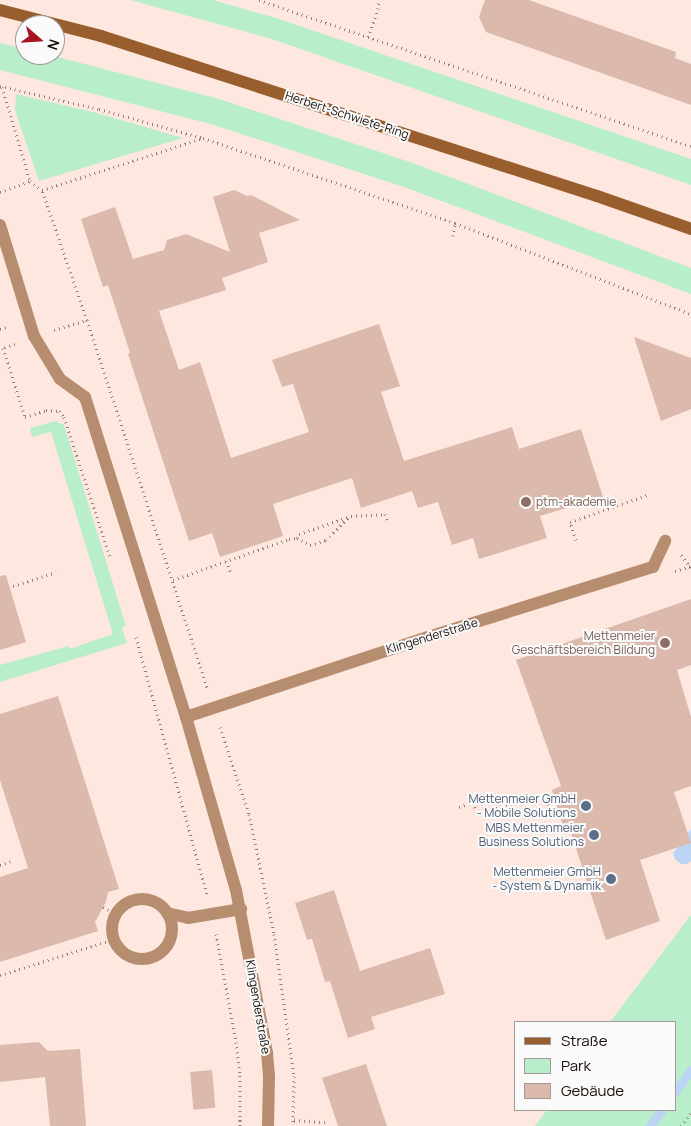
<!DOCTYPE html>
<meta charset="utf-8">
<style>
body{margin:0}
#map{position:relative;width:691px;height:1126px;overflow:hidden;background:#fde7df;font-family:Manrope,sans-serif}
div>[style]{position:absolute}
.green>*{inset:0;background:#b9eeca}
.water>*{inset:0;background:#bdd5f5}
.stream>*{height:9px;margin:-4.5px;padding:0 4.5px;transform-origin:4.5px;border-radius:4.5px;background:#bdd5f5}
.building>*{inset:0;background:#dcb9ad;transform-origin:0 0}
.path>*{height:3px;margin-top:-1.5px;transform-origin:0;background:repeating-linear-gradient(90deg,#92817b 0 1px,transparent 0 5px)}
.service>*{height:12px;margin:-6px;padding:0 6px;transform-origin:6px;border-radius:6px;background:#b68d6f}
.service>.ring{margin:-6px;padding:0;box-sizing:content-box;background:none;border:12px solid #b68d6f;border-radius:50%}
.minor>*{height:12px;margin:-6px;padding:0 6px;transform-origin:6px;border-radius:6px;background:#b68d6f}
.secondary>*{height:12px;margin:-6px;padding:0 6px;transform-origin:6px;border-radius:6px;background:#995e2e}
.dots>*{width:14px;height:14px;translate:-50% -50%;box-sizing:border-box;border:2px solid #fafafa;border-radius:50%}
span{translate:-50% -50%;white-space:nowrap;text-align:center;line-height:1.15;-webkit-text-stroke:4px #fafafa;paint-order:stroke}
.street-label{font-size:12px;color:#180c08}
.education-label{font-size:12px;color:#785e54}
.left{translate:0 -50%;text-align:left}
.right{translate:-100% -50%;text-align:right}
.service-label{font-size:12px;color:#4e5e75}
.legend{position:absolute;left:514px;top:1021px;width:162px;height:90px;box-sizing:border-box;background:#fafafa;border:1px solid #a09b99;margin:0;padding:6px 9px;list-style:none;font-size:15px;color:#180c08}
.legend li{display:flex;align-items:center;gap:10px;height:25px}
.legend b{width:25px;border:1px solid #a09b99}
.north{position:absolute;left:15px;top:15px;width:50px;height:50px;box-sizing:border-box;background:#fafafa;border:1px solid #a09b99;border-radius:50%;rotate:109deg;font-size:14px;font-weight:700;line-height:20px;text-align:center;color:#180c08}
.north::after{content:'';display:block;margin:auto;width:18px;height:22px;background:#a81221;clip-path:polygon(50% 0,100% 100%,50% 72%,0 100%)}
</style>
<div id="map">
<div class="green">
<i style="clip-path:polygon(130px 0,213px 0,279px 19px,691px 159px,691px 185px,272px 39px)"></i>
<i style="clip-path:polygon(0 43px,25px 49px,25px 55px,50px 55px,219px 99px,413px 163px,691px 268px,691px 294px,404px 187px,211px 124px,0 70px)"></i>
<i style="clip-path:polygon(16px 94px,97px 113px,183px 138px,39px 181px,15px 110px)"></i>
<i style="clip-path:polygon(56px 421px,64px 425px,126px 626px,122px 628px,127px 643px,0 682px,0 665px,69px 646px,70px 649px,113px 634px,51px 432px,32px 437px,30px 428px)"></i>
<i style="clip-path:polygon(691px 915px,691px 1126px,535px 1126px,547px 1110px,675px 1110px,675px 1022px,610px 1022px)"></i>
</div>
<div class="water">
<i style="clip-path:polygon(691px 829px,691px 861px,687px 864px,681px 864px,675px 859px,673px 853px)"></i>
</div>
<div class="stream">
<i style="left:675px;top:1092px;width:27px;rotate:-54deg"></i>
<i style="left:650px;top:1126px;width:20px;rotate:-53deg"></i>
</div>
<div class="building">
<i style="clip-path:polygon(485px 0,529px 0,676px 52px,675px 58px,691px 64px,691px 105px,486px 32px,479px 17px)"></i>
<i style="clip-path:polygon(234px 190px,247px 196px,251px 195px,300px 220px,259px 233px,268px 262px,222px 278px,226px 290px,159px 311px,179px 370px,200px 362px,231px 458px,309px 432px,293px 384px,282px 387px,272px 360px,379px 324px,400px 386px,381px 392px,404px 461px,512px 427px,519px 449px,581px 429px,603px 497px,540px 516px,547px 538px,479px 559px,473px 538px,452px 545px,438px 502px,418px 508px,412px 491px,361px 508px,352px 478px,273px 504px,283px 536px,220px 557px,212px 533px,189px 541px,128px 354px,130px 353px,108px 285px,103px 287px,81px 219px,115px 207px,133px 259px,164px 250px,167px 240px,186px 234px,230px 252px,213px 197px)"></i>
<i style="clip-path:polygon(634px 337px,691px 358px,691px 409px,661px 421px)"></i>
<i style="clip-path:polygon(6px 575px,26px 642px,0 650px,0 576px)"></i>
<i style="clip-path:polygon(691px 599px,691px 665px,677px 670px,691px 717px,691px 786px,674px 792px,691px 843px,640px 860px,660px 921px,606px 940px,569px 827px,564px 829px,552px 790px,561px 786px,516px 660px)"></i>
<i style="clip-path:polygon(58px 696px,119px 889px,108px 892px,106px 902px,95px 922px,98px 931px,0 962px,0 877px,28px 868px,0 780px,0 714px)"></i>
<i style="clip-path:polygon(334px 890px,360px 971px,430px 948px,445px 994px,371px 1017px,375px 1029px,348px 1038px,330px 981px,325px 982px,312px 939px,307px 940px,295px 903px)"></i>
<i style="clip-path:polygon(39px 1042px,48px 1051px,80px 1049px,86px 1126px,50px 1126px,45px 1077px,0 1082px,0 1045px)"></i>
<i style="clip-path:polygon(366px 1064px,387px 1126px,338px 1126px,322px 1078px)"></i>
<i style="left:212px;top:1070px;width:38px;height:22px;rotate:85deg"></i>
</div>
<div class="path">
<i style="left:259px;top:0;width:456px;rotate:18.7deg"></i>
<i style="left:368px;top:37px;width:30px;rotate:-70deg"></i>
<i style="left:378px;top:9px;width:9px;rotate:-84deg"></i>
<i style="left:0;top:86px;width:102px;rotate:13.1deg"></i>
<i style="left:99px;top:109px;width:108px;rotate:15.6deg"></i>
<i style="left:203px;top:138px;width:266px;rotate:18.6deg"></i>
<i style="left:455px;top:223px;width:253px;rotate:21.1deg"></i>
<i style="left:2px;top:87px;width:98px;rotate:73.4deg"></i>
<i style="left:30px;top:181px;width:15px;rotate:37deg"></i>
<i style="left:0;top:192px;width:32px;rotate:-20deg"></i>
<i style="left:453px;top:236px;width:13px;rotate:-81deg"></i>
<i style="left:87px;top:320px;width:138px;rotate:-109.1deg"></i>
<i style="left:42px;top:190px;width:169px;rotate:-17.9deg"></i>
<i style="left:0;top:329px;width:9px;rotate:-18deg"></i>
<i style="left:54px;top:330px;width:34px;rotate:-17deg"></i>
<i style="left:87px;top:320px;width:387px;rotate:71.9deg"></i>
<i style="left:15px;top:344px;width:13px;rotate:162deg"></i>
<i style="left:3px;top:348px;width:72px;rotate:72.3deg"></i>
<i style="left:25px;top:417px;width:22px;rotate:-18deg"></i>
<i style="left:46px;top:410px;width:13px;rotate:4deg"></i>
<i style="left:59px;top:411px;width:8px;rotate:50deg"></i>
<i style="left:64px;top:417px;width:147px;rotate:71.8deg"></i>
<i style="left:297px;top:538px;width:15px;rotate:28deg"></i>
<i style="left:310px;top:545px;width:17px;rotate:-17deg"></i>
<i style="left:326px;top:540px;width:33px;rotate:-45deg"></i>
<i style="left:576px;top:540px;width:19px;rotate:-108deg"></i>
<i style="left:570px;top:522px;width:82px;rotate:-19.3deg"></i>
<i style="left:681px;top:555px;width:16px;rotate:52deg"></i>
<i style="left:226px;top:561px;width:11px;rotate:68deg"></i>
<i style="left:675px;top:571px;width:17px;rotate:-17deg"></i>
<i style="left:173px;top:580px;width:123px;rotate:-19.5deg"></i>
<i style="left:289px;top:539px;width:8px;rotate:-7deg"></i>
<i style="left:297px;top:538px;width:4px;rotate:-63deg"></i>
<i style="left:299px;top:534px;width:55px;rotate:-19.1deg"></i>
<i style="left:351px;top:516px;width:34px;rotate:-3deg"></i>
<i style="left:385px;top:514px;width:6px;rotate:72deg"></i>
<i style="left:13px;top:586px;width:45px;rotate:-18deg"></i>
<i style="left:136px;top:637px;width:267px;rotate:74.6deg"></i>
<i style="left:220px;top:727px;width:92px;rotate:71.6deg"></i>
<i style="left:249px;top:814px;width:123px;rotate:78.2deg"></i>
<i style="left:274px;top:934px;width:143px;rotate:82deg"></i>
<i style="left:294px;top:1076px;width:50px;rotate:91.1deg"></i>
<i style="left:459px;top:807px;width:15px;rotate:-20deg"></i>
<i style="left:473px;top:802px;width:13px;rotate:72deg"></i>
<i style="left:477px;top:814px;width:64px;rotate:-17.3deg"></i>
<i style="left:538px;top:795px;width:10px;rotate:24deg"></i>
<i style="left:547px;top:799px;width:18px;rotate:71deg"></i>
<i style="left:553px;top:816px;width:6px;rotate:-18deg"></i>
<i style="left:0;top:865px;width:12px;rotate:-20deg"></i>
<i style="left:103px;top:907px;width:16px;rotate:27deg"></i>
<i style="left:216px;top:934px;width:110px;rotate:79.5deg"></i>
<i style="left:236px;top:1042px;width:33px;rotate:83deg"></i>
<i style="left:240px;top:1075px;width:51px;rotate:90deg"></i>
<i style="left:0;top:975px;width:110px;rotate:-17.4deg"></i>
<i style="left:105px;top:942px;width:10px;rotate:-6deg"></i>
<i style="left:294px;top:1120px;width:31px;rotate:4deg"></i>
<i style="left:681px;top:1126px;width:17px;rotate:-54deg"></i>
</div>
<div class="service">
<i style="left:0;top:225px;width:116px;rotate:73deg"></i>
<i style="left:34px;top:336px;width:50px;rotate:58.8deg"></i>
<i class="ring" style="left:112px;top:899px;width:48px;height:48px"></i>
<i style="left:167px;top:913px;width:22px;rotate:13deg"></i>
<i style="left:188px;top:918px;width:54px;rotate:-9.6deg"></i>
</div>
<div class="minor">
<i style="left:60px;top:379px;width:31px;rotate:36deg"></i>
<i style="left:85px;top:397px;width:336px;rotate:72.5deg"></i>
<i style="left:186px;top:717px;width:180px;rotate:73.9deg"></i>
<i style="left:236px;top:890px;width:166px;rotate:79.2deg"></i>
<i style="left:267px;top:1053px;width:24px;rotate:85deg"></i>
<i style="left:269px;top:1077px;width:49px;rotate:91.2deg"></i>
<i style="left:186px;top:717px;width:255px;rotate:-18.3deg"></i>
<i style="left:428px;top:637px;width:236px;rotate:-17.3deg"></i>
<i style="left:653px;top:567px;width:29px;rotate:-65deg"></i>
</div>
<div class="secondary">
<i style="left:0;top:10px;width:104px;rotate:14.4deg"></i>
<i style="left:101px;top:36px;width:521px;rotate:17.88deg"></i>
<i style="left:597px;top:196px;width:100px;rotate:19.3deg"></i>
</div>
<div class="dots">
<i style="left:526px;top:502px;background:#8d6e63"></i>
<i style="left:665px;top:643px;background:#8d6e63"></i>
<i style="left:586px;top:806px;background:#5c6f8a"></i>
<i style="left:594px;top:835px;background:#5c6f8a"></i>
<i style="left:611px;top:879px;background:#5c6f8a"></i>
</div>
<div class="street-label">
<span style="left:347px;top:115px;rotate:18deg">Herbert-Schwiete-Ring</span>
<span style="left:432px;top:636px;rotate:-17deg">Klingenderstraße</span>
<span style="left:258px;top:1007px;rotate:80deg">Klingenderstraße</span>
</div>
<div class="education-label">
<span class="left" style="left:536px;top:502px">ptm-akademie</span>
<span class="right" style="left:655px;top:643px">Mettenmeier<br>Geschäftsbereich Bildung</span>
</div>
<div class="service-label">
<span class="right" style="left:576px;top:806px">Mettenmeier GmbH<br>- Mobile Solutions</span>
<span class="right" style="left:584px;top:835px">MBS Mettenmeier<br>Business Solutions</span>
<span class="right" style="left:601px;top:879px">Mettenmeier GmbH<br>- System &amp; Dynamik</span>
</div>
<ul class="legend">
<li><b style="height:6px;background:#995e2e"></b>Straße</li>
<li><b style="height:14px;background:#b9eeca"></b>Park</li>
<li><b style="height:14px;background:#dcb9ad"></b>Gebäude</li>
</ul>
<div class="north">N</div>
</div>
